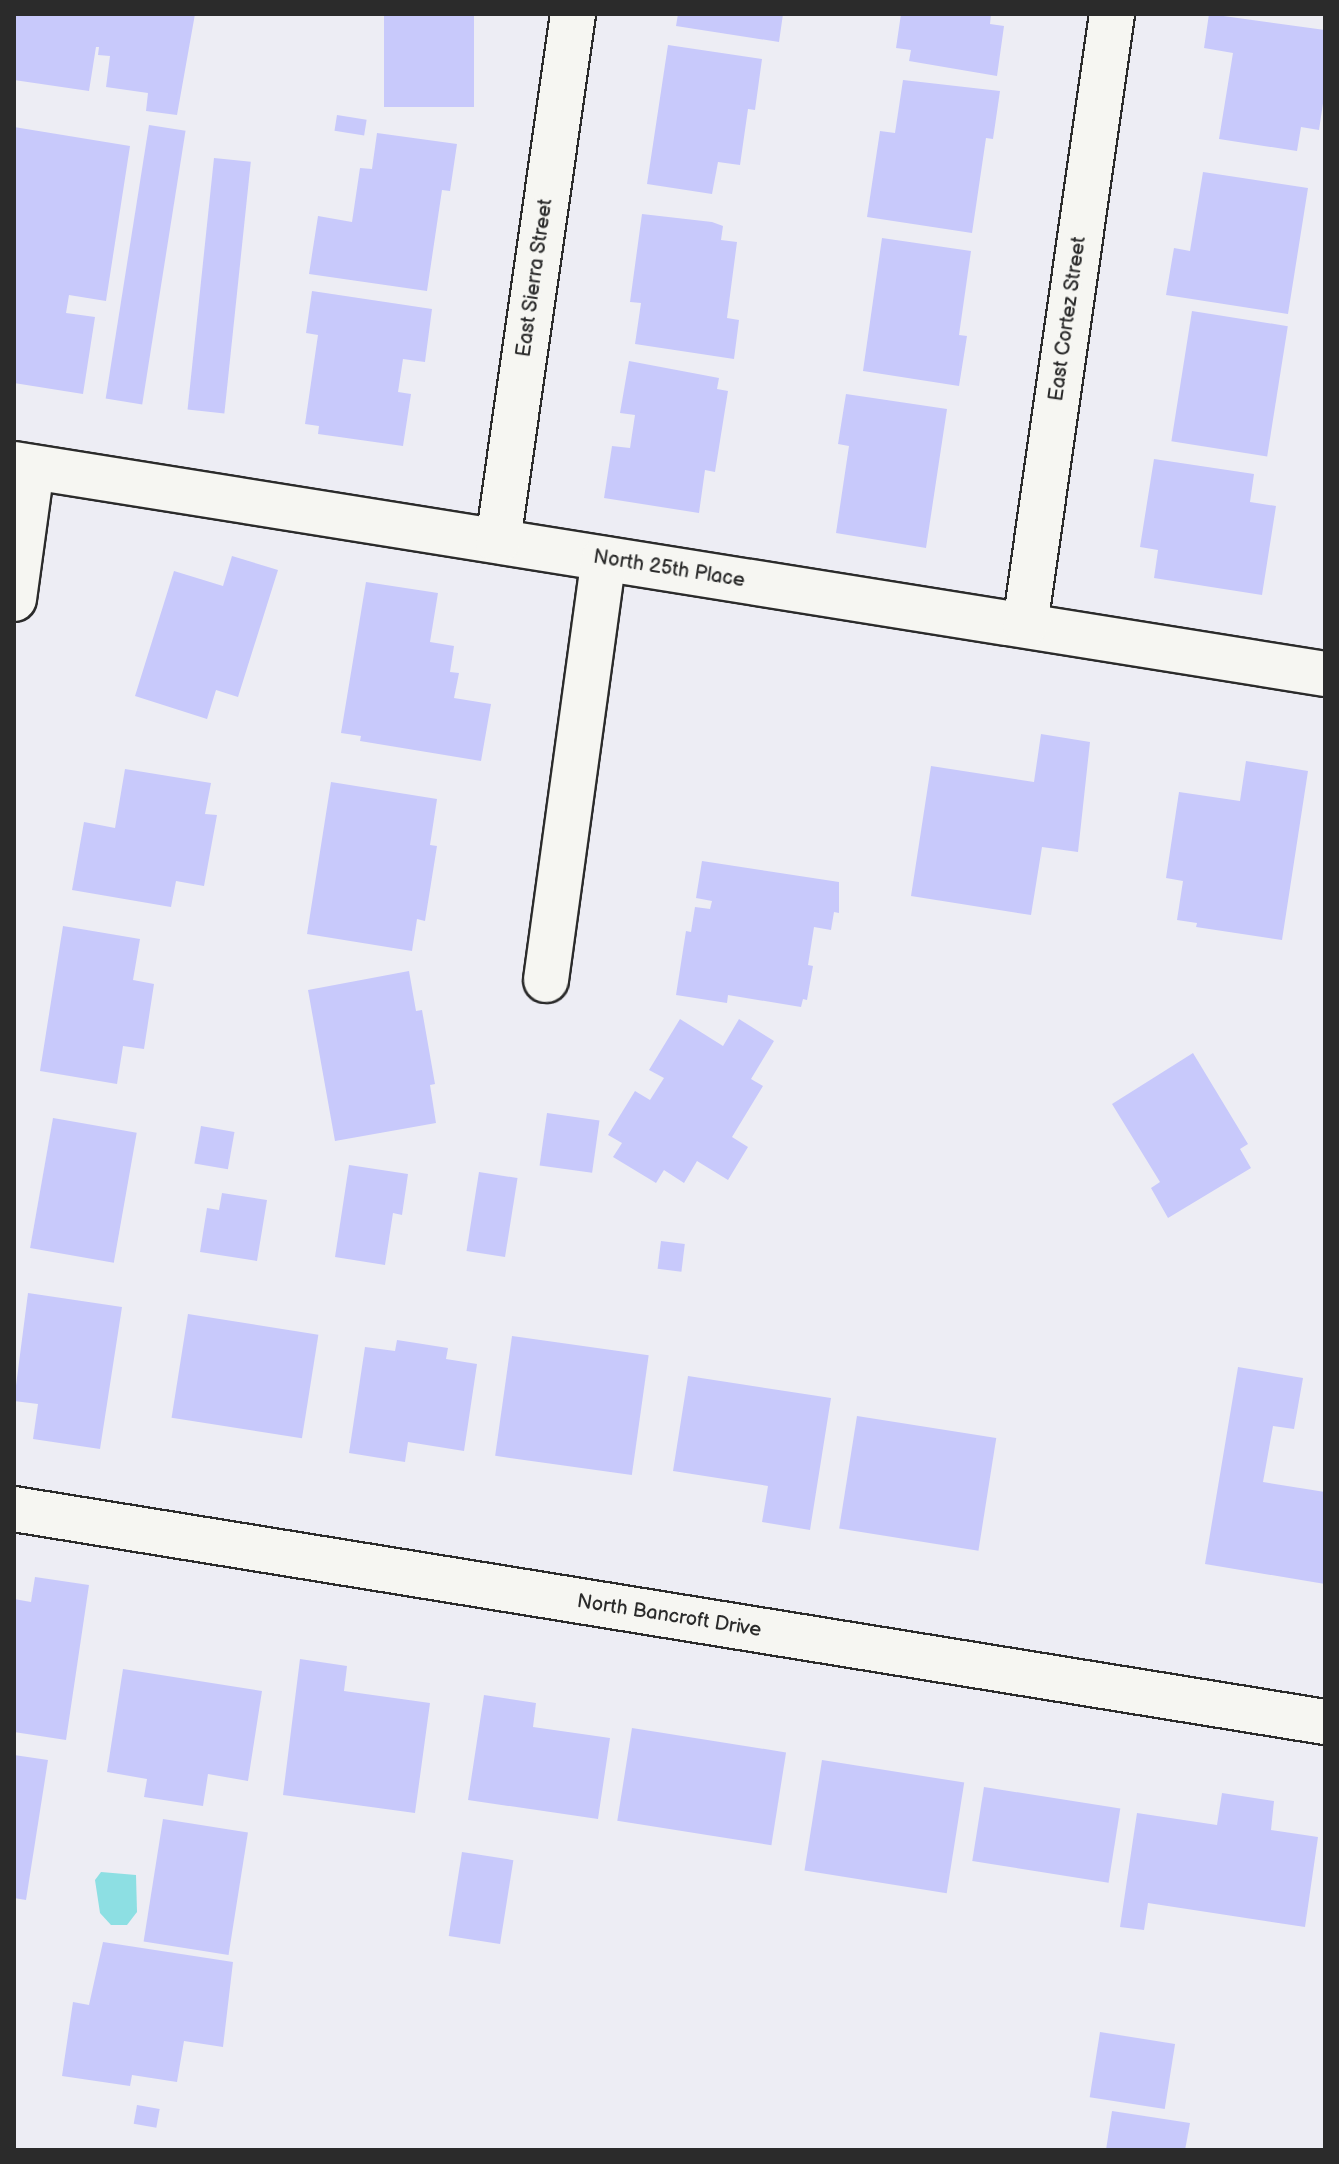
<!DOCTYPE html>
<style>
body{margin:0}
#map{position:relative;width:1339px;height:2164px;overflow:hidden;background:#ededf4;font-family:"Balsamiq Sans",sans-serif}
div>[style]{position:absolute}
.water>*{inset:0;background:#8ddfe3}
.building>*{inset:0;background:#c8c9fb;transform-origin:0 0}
.roads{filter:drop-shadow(2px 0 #2b2b2b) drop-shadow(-2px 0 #2b2b2b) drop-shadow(0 2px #2b2b2b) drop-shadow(0 -2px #2b2b2b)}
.street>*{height:44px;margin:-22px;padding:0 22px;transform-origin:22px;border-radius:22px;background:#f6f6f2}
span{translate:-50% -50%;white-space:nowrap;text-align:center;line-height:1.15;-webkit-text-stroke:6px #f6f6f2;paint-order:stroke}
.street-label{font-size:20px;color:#2b2b2b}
.frame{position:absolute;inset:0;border:16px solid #2b2b2b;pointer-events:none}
</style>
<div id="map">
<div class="water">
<i style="clip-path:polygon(101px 1872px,136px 1875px,137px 1912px,127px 1925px,111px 1925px,100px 1913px,95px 1880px)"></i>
</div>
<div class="building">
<i style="clip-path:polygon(14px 14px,195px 14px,177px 115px,146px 111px,148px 93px,106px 87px,110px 56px,98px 55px,99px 47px,96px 47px,89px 91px,14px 80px)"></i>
<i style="left:384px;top:14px;width:90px;height:93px"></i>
<i style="clip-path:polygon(678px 14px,783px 14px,779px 42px,676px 26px)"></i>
<i style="clip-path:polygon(901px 14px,991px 14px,990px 24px,1004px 26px,997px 76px,909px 61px,911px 50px,896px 48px)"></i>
<i style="clip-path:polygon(1209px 14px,1325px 30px,1325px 90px,1319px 130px,1301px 127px,1297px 151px,1219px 139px,1233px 53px,1204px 48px)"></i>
<i style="clip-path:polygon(668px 45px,762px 59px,755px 110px,748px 109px,740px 165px,718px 162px,712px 194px,647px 184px)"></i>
<i style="clip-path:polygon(903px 80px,1000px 91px,993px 139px,986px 138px,972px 233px,867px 217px,880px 131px,895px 133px)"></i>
<i style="left:337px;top:115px;width:30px;height:16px;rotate:9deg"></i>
<i style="left:149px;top:125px;width:37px;height:277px;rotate:9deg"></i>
<i style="clip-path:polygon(14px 127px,130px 146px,106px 301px,69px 295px,66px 313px,95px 317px,83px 394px,14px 383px)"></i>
<i style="clip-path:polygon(377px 133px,457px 144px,450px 191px,442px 190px,427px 291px,309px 274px,318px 216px,352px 222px,360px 168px,372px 169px)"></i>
<i style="left:214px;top:158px;width:37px;height:253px;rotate:6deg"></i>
<i style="clip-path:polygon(1203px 172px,1308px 188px,1288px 314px,1166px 295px,1174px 248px,1190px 251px)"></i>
<i style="clip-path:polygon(642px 214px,712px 222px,723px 226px,721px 240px,737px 242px,727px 318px,739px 320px,734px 359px,635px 344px,641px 303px,630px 302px)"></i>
<i style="clip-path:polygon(882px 238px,971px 251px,959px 335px,967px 336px,959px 386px,863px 371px)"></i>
<i style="clip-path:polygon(312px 291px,432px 309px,425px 362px,403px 359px,398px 392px,411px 394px,403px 446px,318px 434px,319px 426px,305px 424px,318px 335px,306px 333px)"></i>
<i style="left:1192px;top:311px;width:97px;height:132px;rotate:9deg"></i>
<i style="clip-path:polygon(629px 361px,719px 378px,717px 389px,728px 391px,715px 472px,705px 470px,699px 513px,604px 498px,612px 446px,630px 448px,635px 415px,620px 413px)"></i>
<i style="clip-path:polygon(846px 394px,947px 409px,926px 548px,836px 533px,849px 446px,838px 444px)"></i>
<i style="clip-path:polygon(1154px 459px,1254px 474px,1250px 502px,1276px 506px,1262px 595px,1154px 578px,1158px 550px,1140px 547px)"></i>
<i style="clip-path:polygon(232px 556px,278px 570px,238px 697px,216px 690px,207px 719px,135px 696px,174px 571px,223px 586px)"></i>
<i style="clip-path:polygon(366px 582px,438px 593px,430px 642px,454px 646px,450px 672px,459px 673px,454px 698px,491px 704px,481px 761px,360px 741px,361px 736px,341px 733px)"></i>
<i style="clip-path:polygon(1041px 734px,1090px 742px,1078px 852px,1042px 847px,1031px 915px,911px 896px,931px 766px,1034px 782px)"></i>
<i style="clip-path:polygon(1246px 761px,1308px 771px,1282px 940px,1196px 927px,1197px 923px,1177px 920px,1183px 881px,1166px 878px,1179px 792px,1240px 801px)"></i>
<i style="clip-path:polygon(125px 769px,211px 783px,205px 814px,217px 815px,204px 886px,176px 881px,171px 907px,72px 890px,84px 822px,115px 828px)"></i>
<i style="clip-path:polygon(331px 782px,437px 799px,430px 845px,437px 846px,425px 921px,417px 919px,412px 951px,307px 934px)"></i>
<i style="clip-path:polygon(702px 861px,839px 882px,839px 913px,834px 912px,831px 930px,814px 927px,808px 965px,813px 966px,807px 1000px,803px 999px,801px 1007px,728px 995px,727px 1003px,676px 995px,686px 931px,691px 932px,695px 907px,710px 909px,712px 901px,696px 898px)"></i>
<i style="clip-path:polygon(63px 926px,140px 939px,133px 980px,154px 984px,144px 1049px,123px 1046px,117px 1084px,40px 1071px)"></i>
<i style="clip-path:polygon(409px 971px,416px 1011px,422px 1010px,435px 1084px,430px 1085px,436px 1123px,335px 1141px,308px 990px)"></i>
<i style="clip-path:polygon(680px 1019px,723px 1046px,739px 1019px,774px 1041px,751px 1079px,763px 1086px,732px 1137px,748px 1147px,728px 1180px,697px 1161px,684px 1183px,664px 1170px,656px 1183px,613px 1157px,622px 1143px,608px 1135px,635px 1091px,650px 1100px,664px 1078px,649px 1070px)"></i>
<i style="clip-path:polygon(1193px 1053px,1248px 1144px,1240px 1149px,1251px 1168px,1168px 1218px,1151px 1188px,1160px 1182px,1112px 1104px)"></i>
<i style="left:547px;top:1113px;width:53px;height:53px;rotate:8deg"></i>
<i style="left:53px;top:1118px;width:85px;height:132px;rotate:10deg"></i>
<i style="left:201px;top:1126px;width:34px;height:38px;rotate:10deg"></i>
<i style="clip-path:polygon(349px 1165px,408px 1174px,402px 1215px,393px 1213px,385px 1265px,335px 1257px)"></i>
<i style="left:479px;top:1172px;width:39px;height:80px;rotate:9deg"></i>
<i style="clip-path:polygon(222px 1193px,267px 1200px,257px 1261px,200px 1252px,207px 1208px,219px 1210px)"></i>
<i style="left:661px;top:1241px;width:24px;height:28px;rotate:7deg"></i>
<i style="clip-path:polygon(28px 1293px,122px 1307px,100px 1449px,33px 1439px,38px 1404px,14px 1401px)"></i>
<i style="left:188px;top:1314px;width:132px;height:105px;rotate:9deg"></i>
<i style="left:512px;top:1336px;width:138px;height:121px;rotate:8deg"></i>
<i style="clip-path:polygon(397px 1340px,448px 1348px,446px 1359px,477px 1364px,464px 1451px,408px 1442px,405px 1462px,349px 1453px,365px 1347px,395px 1351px)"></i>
<i style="clip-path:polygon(1238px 1367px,1303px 1378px,1294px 1429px,1273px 1426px,1263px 1482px,1325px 1492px,1325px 1584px,1205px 1564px)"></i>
<i style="clip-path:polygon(688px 1376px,831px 1398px,810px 1530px,762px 1522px,768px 1486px,673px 1471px)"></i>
<i style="left:857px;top:1416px;width:141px;height:114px;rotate:9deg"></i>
<i style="clip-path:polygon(35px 1577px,89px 1585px,66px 1740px,14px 1732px,14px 1599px,31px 1602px)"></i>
<i style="clip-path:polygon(300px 1659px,347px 1666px,344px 1691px,430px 1703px,415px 1813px,283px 1795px)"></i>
<i style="clip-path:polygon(123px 1669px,262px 1691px,248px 1781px,208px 1774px,203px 1806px,144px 1797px,147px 1779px,107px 1772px)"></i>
<i style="clip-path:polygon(484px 1695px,536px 1703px,533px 1727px,610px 1738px,598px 1819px,468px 1800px)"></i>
<i style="left:632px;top:1728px;width:156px;height:94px;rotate:9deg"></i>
<i style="clip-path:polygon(14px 1755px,48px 1760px,26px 1900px,14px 1898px)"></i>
<i style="left:822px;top:1760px;width:144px;height:112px;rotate:9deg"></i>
<i style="left:984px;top:1787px;width:138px;height:75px;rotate:9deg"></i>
<i style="clip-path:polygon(1222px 1793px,1274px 1801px,1271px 1830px,1318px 1837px,1305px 1927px,1148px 1903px,1144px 1930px,1120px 1927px,1137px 1813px,1217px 1825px)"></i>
<i style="left:163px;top:1819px;width:86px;height:124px;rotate:9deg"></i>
<i style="left:462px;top:1852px;width:52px;height:85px;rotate:9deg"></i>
<i style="clip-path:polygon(103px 1942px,233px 1962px,223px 2047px,184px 2041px,177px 2082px,132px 2075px,130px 2086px,62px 2076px,73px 2002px,89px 2005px)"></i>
<i style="left:1100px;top:2032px;width:76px;height:66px;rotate:9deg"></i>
<i style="left:137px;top:2105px;width:23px;height:19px;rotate:10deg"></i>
<i style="clip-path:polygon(1112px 2111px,1190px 2123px,1185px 2150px,1106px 2150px)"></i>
</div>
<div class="roads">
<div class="street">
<i style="left:14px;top:464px;width:1328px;rotate:9.1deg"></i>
<i style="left:498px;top:541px;width:532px;rotate:-81.9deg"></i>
<i style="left:14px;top:599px;width:133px;rotate:-82.2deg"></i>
<i style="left:1025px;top:625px;width:617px;rotate:-81.9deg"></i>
<i style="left:546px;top:980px;width:425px;rotate:-82.2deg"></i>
<i style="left:14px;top:1509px;width:1328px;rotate:9.23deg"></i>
</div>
</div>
<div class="street-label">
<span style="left:535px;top:278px;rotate:-82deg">East Sierra Street</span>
<span style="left:1068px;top:319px;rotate:-82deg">East Cortez Street</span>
<span style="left:669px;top:569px;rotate:9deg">North 25th Place</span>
<span style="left:669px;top:1616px;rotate:9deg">North Bancroft Drive</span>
</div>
<div class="frame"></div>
</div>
